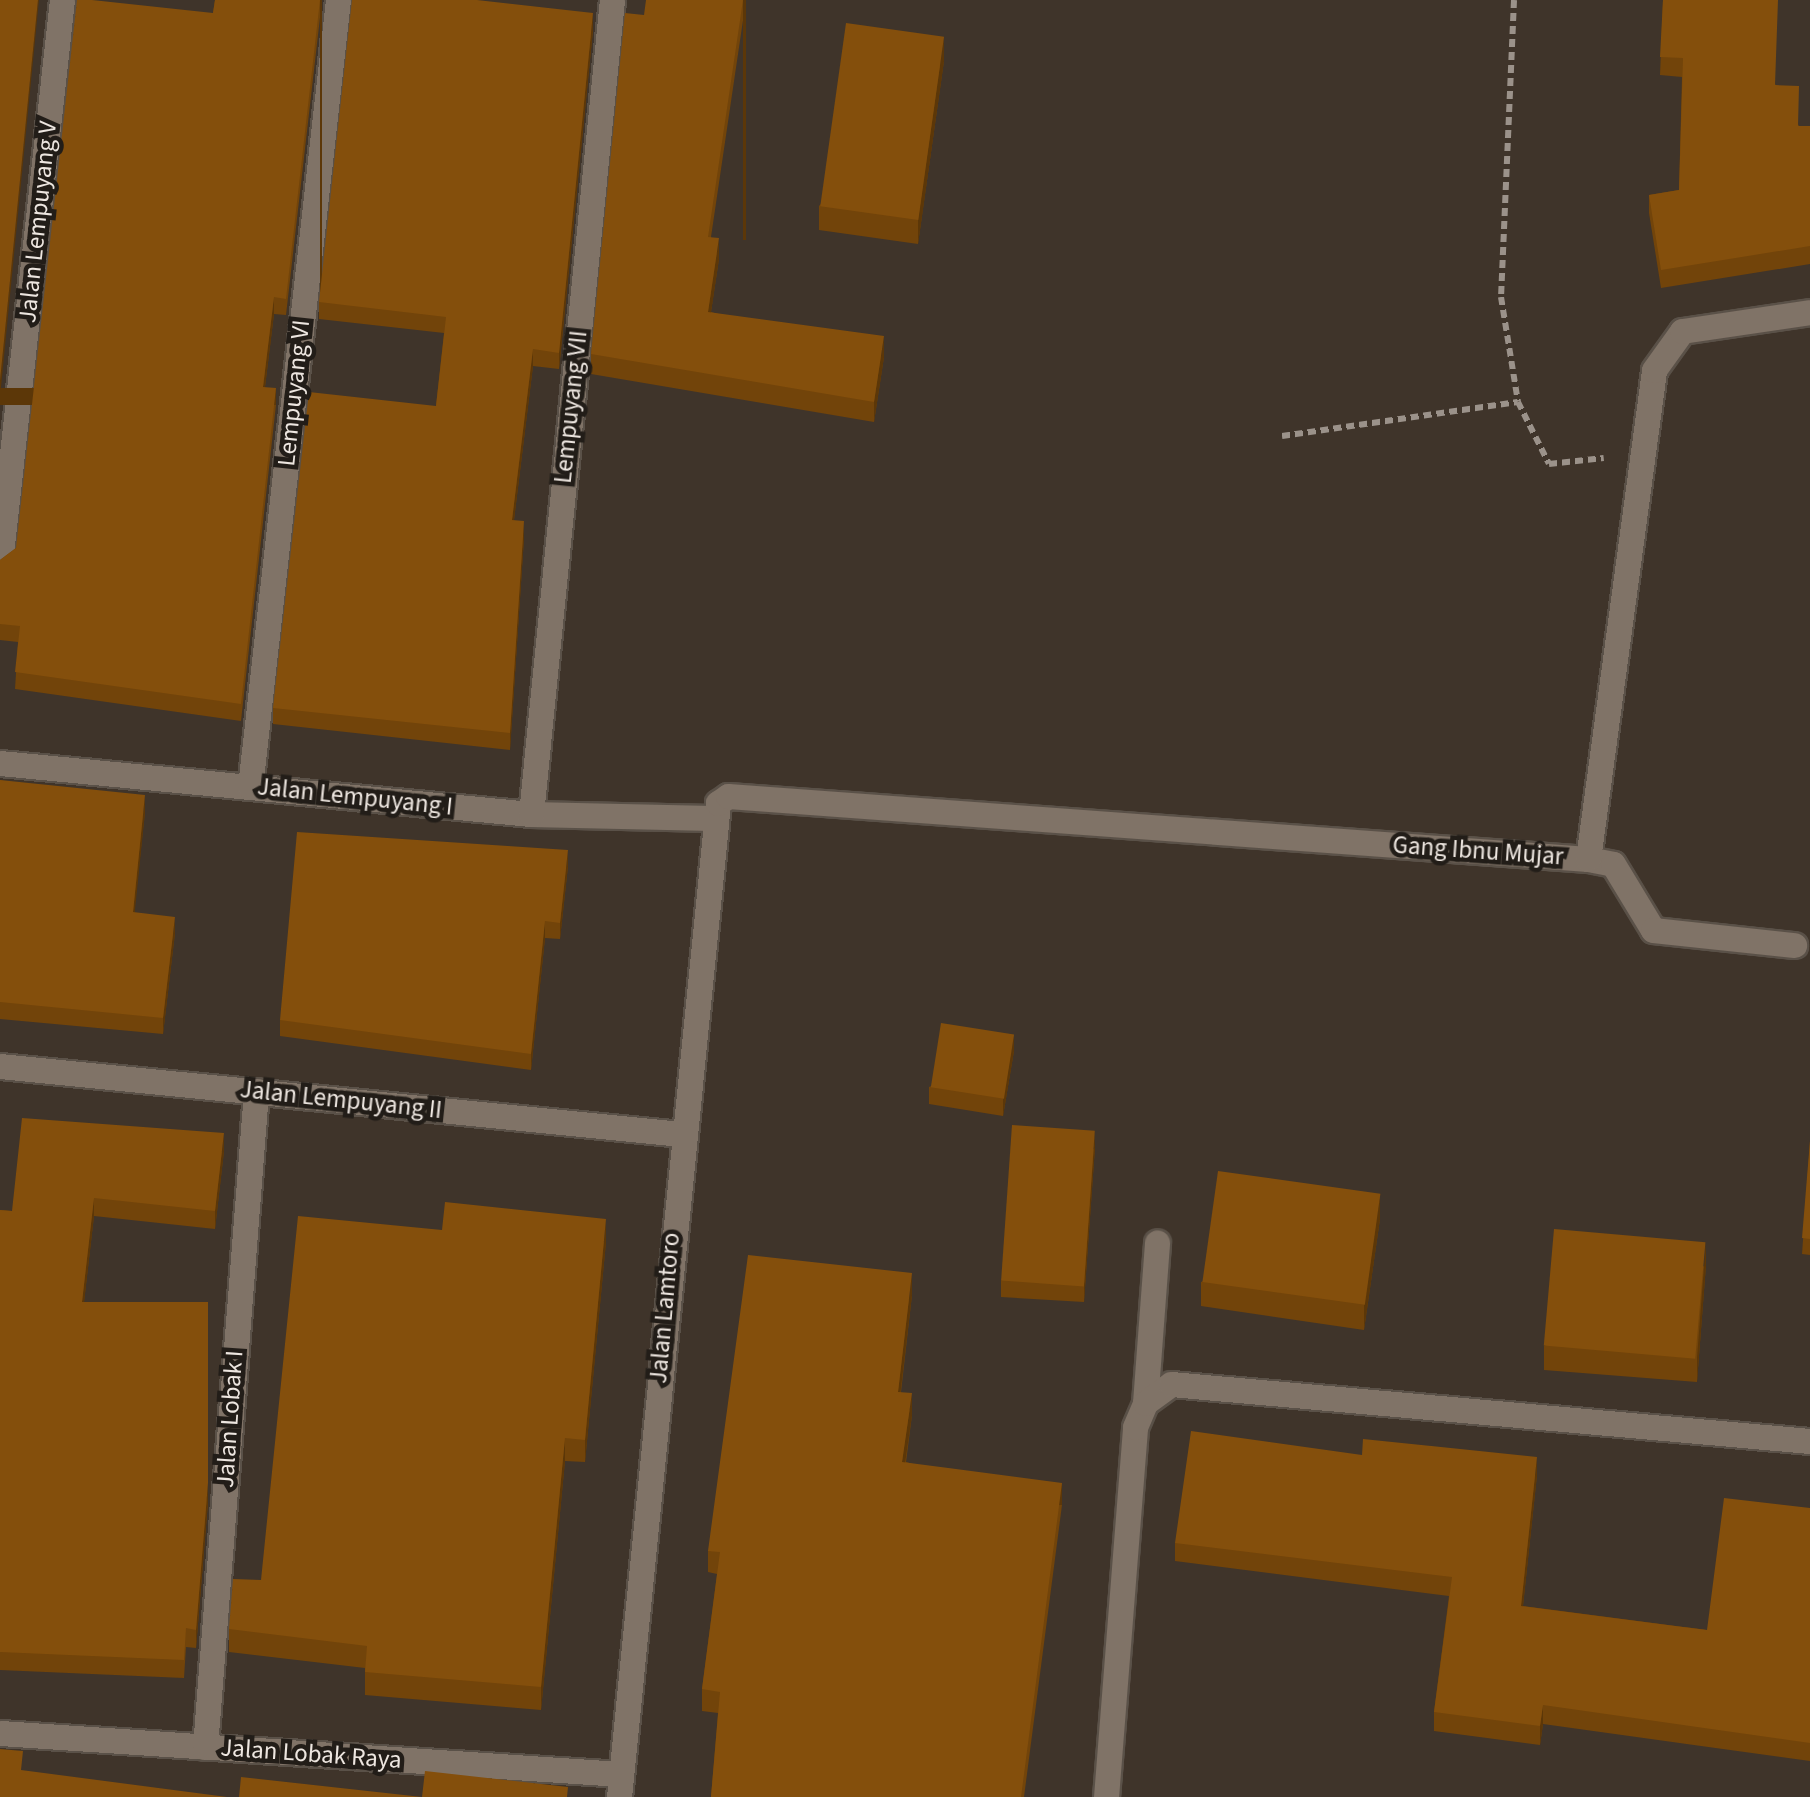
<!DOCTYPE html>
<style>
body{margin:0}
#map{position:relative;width:1810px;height:1797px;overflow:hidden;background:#3f342a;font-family:"Source Sans 3",sans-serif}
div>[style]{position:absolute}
.path>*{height:6px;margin-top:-3px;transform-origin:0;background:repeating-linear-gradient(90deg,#9b928a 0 8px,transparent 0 13px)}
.roads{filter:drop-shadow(2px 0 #5a5148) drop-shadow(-2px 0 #5a5148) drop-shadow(0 2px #5a5148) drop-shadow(0 -2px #5a5148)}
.street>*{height:25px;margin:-12.5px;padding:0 12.5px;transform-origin:12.5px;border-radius:12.5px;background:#807367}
.wall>*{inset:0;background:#72440a}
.shaded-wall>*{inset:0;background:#5c3708;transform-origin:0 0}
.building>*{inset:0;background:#844f0c;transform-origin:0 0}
span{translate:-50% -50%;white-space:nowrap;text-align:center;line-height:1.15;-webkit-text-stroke:9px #221d18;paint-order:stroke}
.street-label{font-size:25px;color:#ede6e0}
</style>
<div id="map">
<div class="path">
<i style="left:1514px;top:0;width:297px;rotate:92.5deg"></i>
<i style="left:1501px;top:297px;width:106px;rotate:80.8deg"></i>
<i style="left:1518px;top:402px;width:69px;rotate:63.4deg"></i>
<i style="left:1549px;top:464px;width:55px;rotate:-6.2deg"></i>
<i style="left:1282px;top:436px;width:238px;rotate:-8.2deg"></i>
</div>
<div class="roads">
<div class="street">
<i style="left:0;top:563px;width:566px;rotate:-83.72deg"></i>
<i style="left:0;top:763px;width:533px;rotate:5.49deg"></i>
<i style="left:531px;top:814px;width:180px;rotate:1.3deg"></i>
<i style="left:250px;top:787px;width:792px;rotate:-83.62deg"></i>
<i style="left:531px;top:814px;width:818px;rotate:-84.32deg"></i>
<i style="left:1588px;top:859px;width:25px;rotate:11deg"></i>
<i style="left:1613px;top:864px;width:77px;rotate:58.8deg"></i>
<i style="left:1653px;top:930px;width:142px;rotate:6.1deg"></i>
<i style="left:0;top:1066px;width:684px;rotate:5.7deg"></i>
<i style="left:1145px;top:1403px;width:161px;rotate:-85.7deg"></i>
<i style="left:0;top:1733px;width:622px;rotate:3.78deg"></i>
<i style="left:205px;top:1747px;width:658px;rotate:-85.55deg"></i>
<i style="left:619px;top:1797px;width:999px;rotate:-84.31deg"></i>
<i style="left:718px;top:803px;width:12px;rotate:-35deg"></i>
<i style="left:728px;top:796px;width:862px;rotate:4.19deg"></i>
<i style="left:1588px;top:859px;width:493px;rotate:-82.3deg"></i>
<i style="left:1654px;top:370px;width:48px;rotate:-54.3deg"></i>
<i style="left:1682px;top:331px;width:129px;rotate:-8.4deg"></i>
<i style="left:1106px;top:1797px;width:371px;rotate:-85.5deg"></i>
<i style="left:1135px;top:1427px;width:26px;rotate:-67deg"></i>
<i style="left:1145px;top:1403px;width:32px;rotate:-36deg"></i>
<i style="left:1171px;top:1384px;width:642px;rotate:5.1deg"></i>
</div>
</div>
<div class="wall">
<i style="clip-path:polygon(215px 0,322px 0,286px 315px,274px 314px,265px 387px,276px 405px,241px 721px,15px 689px,18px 642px,0 640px,0 560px,16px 548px,213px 13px)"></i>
<i style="clip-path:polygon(746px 0,711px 237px,719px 259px,711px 312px,884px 357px,874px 422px,591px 374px,591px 354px,644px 15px)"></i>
<i style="clip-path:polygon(1663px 0,1776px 85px,1799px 126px,1810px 126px,1810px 264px,1661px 288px,1649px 213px,1649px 195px,1679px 190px,1682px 77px,1660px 75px)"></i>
<i style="clip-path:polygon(593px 30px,559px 369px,533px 366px,514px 520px,524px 538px,510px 750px,273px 724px,273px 708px,436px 406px,444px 333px,319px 319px,319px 302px)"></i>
<i style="clip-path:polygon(944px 61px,918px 244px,819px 230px,819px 206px)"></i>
<i style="clip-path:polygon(0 780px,145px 812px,134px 913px,175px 933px,163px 1034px,0 1019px)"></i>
<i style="clip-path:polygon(568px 866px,560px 939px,545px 938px,531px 1070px,280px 1036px,280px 1020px)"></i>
<i style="clip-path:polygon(1014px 1051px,1003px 1116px,929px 1104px,929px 1087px)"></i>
<i style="clip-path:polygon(1810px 1141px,1810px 1255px,1802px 1254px)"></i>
<i style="clip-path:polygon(1095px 1147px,1084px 1302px,1001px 1297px,1001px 1281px)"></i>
<i style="clip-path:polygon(224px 1151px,215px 1229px,94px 1216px,84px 1302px,208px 1502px,196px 1648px,186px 1647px,184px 1678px,0 1670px,0 1210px,12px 1211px)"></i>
<i style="clip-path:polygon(1380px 1219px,1364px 1330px,1201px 1306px,1201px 1282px)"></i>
<i style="clip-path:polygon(442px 1230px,606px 1242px,585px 1462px,565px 1461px,541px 1710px,365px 1695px,365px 1668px,229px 1652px,229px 1629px,261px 1580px)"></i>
<i style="clip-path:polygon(1706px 1265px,1697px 1382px,1544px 1370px,1544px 1346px)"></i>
<i style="clip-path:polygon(912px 1295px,901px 1392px,912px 1415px,906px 1462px,1062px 1505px,1024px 1797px,711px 1797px,718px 1713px,702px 1711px,702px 1689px,717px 1574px,708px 1572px,708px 1551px)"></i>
<i style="clip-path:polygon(1362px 1455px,1537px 1475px,1523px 1606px,1707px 1630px,1810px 1508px,1810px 1761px,1543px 1724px,1540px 1745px,1434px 1731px,1434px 1712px,1449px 1596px,1175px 1561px,1175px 1543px)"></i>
</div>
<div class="shaded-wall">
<i style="clip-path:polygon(38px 0,39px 0,0 397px,0 381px)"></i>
<i style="left:320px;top:0;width:2px;height:301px"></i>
<i style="left:743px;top:0;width:3px;height:240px"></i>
<i style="clip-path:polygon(593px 13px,593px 30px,559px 369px,559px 353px)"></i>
<i style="clip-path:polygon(944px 37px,944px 61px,918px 244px,918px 220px)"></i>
<i style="clip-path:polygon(719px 238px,719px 259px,708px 332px,708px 312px)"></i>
<i style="clip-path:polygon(274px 297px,274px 314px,263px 403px,263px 387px)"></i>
<i style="clip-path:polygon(884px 336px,884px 357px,874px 422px,874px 402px)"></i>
<i style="clip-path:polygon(533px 349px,533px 366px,512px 536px,512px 520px)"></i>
<i style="left:276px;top:388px;width:17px;height:318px;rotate:90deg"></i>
<i style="clip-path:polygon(524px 521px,524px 538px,510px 750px,510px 733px)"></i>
<i style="clip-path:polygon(145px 795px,145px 812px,133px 929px,133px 912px)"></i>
<i style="clip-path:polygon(568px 850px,568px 866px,560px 939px,560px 923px)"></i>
<i style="clip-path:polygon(175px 917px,175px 933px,163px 1034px,163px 1018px)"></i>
<i style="clip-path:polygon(545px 921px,545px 938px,531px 1070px,531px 1054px)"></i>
<i style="clip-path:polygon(1014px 1035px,1014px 1051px,1003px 1116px,1003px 1099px)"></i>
<i style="clip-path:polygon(1095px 1131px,1095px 1147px,1084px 1302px,1084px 1286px)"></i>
<i style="clip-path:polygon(224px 1133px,224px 1151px,215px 1229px,215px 1211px)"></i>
<i style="clip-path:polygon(1380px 1195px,1380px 1219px,1364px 1330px,1364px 1306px)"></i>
<i style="clip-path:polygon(94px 1198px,94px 1216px,82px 1320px,82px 1302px)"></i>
<i style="clip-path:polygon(606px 1219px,606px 1242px,585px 1462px,585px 1440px)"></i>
<i style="clip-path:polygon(1706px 1241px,1706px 1265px,1697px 1382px,1697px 1358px)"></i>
<i style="clip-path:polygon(912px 1273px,912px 1295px,898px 1413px,898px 1392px)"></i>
<i style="clip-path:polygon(912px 1393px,912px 1415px,902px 1484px,902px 1462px)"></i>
<i style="clip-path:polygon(565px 1438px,565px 1461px,541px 1710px,541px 1687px)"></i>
<i style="clip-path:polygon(1537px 1457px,1537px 1475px,1521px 1624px,1521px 1606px)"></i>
<i style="clip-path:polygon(208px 1483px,208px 1502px,196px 1648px,196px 1630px)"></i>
<i style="left:1062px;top:1483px;width:22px;height:317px;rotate:90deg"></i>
<i style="clip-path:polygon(1543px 1705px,1543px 1724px,1540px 1745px,1540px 1726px)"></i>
</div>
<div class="building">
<i style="clip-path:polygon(0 0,38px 0,0 381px)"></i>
<i style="clip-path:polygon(77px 0,92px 0,213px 13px,215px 0,320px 0,286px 299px,274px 297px,263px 387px,276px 388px,241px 704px,15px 672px,20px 626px,0 624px,0 560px,16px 548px)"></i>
<i style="clip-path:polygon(352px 0,477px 0,593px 13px,559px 353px,533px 349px,512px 520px,524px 521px,510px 733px,273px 708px,309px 392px,436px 406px,446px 317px,319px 302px)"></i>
<i style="clip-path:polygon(646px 0,743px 0,708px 237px,719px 238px,708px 312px,884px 336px,874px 402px,591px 354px,625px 13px,644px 15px)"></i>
<i style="clip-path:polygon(1663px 0,1778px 0,1775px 85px,1799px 86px,1798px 126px,1810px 126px,1810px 246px,1661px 270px,1649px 195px,1679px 190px,1683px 58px,1660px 57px)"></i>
<i style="left:846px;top:23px;width:99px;height:185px;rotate:8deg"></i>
<i style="clip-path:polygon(0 780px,145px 795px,133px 912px,175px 917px,163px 1018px,0 1002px)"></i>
<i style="clip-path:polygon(297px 832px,568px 850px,560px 923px,545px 921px,531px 1054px,280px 1020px)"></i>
<i style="left:941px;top:1023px;width:74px;height:65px;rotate:9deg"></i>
<i style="clip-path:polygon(22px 1118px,224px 1133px,215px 1211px,94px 1198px,82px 1302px,208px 1302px,208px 1483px,196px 1630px,186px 1628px,184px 1660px,0 1652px,0 1210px,12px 1211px)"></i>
<i style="left:1012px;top:1125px;width:83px;height:156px;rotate:4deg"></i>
<i style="clip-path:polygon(1810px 1141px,1810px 1239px,1802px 1238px)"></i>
<i style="left:1218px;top:1171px;width:164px;height:112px;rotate:8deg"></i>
<i style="clip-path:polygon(445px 1202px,606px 1219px,585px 1440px,565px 1438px,541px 1687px,365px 1672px,367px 1646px,229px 1629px,233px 1579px,261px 1580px,298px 1216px,442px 1230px)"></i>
<i style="left:1554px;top:1229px;width:152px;height:117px;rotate:5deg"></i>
<i style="clip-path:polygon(748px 1255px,912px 1273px,898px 1392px,912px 1393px,902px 1462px,1062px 1483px,1021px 1797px,711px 1797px,720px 1692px,702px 1689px,720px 1552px,708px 1551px)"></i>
<i style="clip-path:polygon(1191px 1431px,1362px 1455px,1363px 1439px,1537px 1457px,1521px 1606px,1707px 1630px,1724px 1498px,1810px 1508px,1810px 1743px,1543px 1705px,1540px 1726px,1434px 1712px,1452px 1577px,1175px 1543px)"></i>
<i style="clip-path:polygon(0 1749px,23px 1751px,21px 1770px,227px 1797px,0 1797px)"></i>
<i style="clip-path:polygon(425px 1771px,568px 1787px,567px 1797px,239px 1797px,241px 1777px,422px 1797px)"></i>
</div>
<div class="street-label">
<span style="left:38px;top:222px;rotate:-84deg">Jalan Lempuyang V</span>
<span style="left:294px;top:393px;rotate:-84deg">Lempuyang VI</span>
<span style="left:571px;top:407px;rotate:-84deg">Lempuyang VII</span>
<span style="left:355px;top:797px;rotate:6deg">Jalan Lempuyang I</span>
<span style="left:1478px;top:851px;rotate:4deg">Gang Ibnu Mujar</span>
<span style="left:341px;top:1100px;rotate:6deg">Jalan Lempuyang II</span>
<span style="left:665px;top:1308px;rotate:-85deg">Jalan Lamtoro</span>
<span style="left:230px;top:1419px;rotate:-86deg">Jalan Lobak I</span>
<span style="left:311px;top:1754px;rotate:4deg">Jalan Lobak Raya</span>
</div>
</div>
